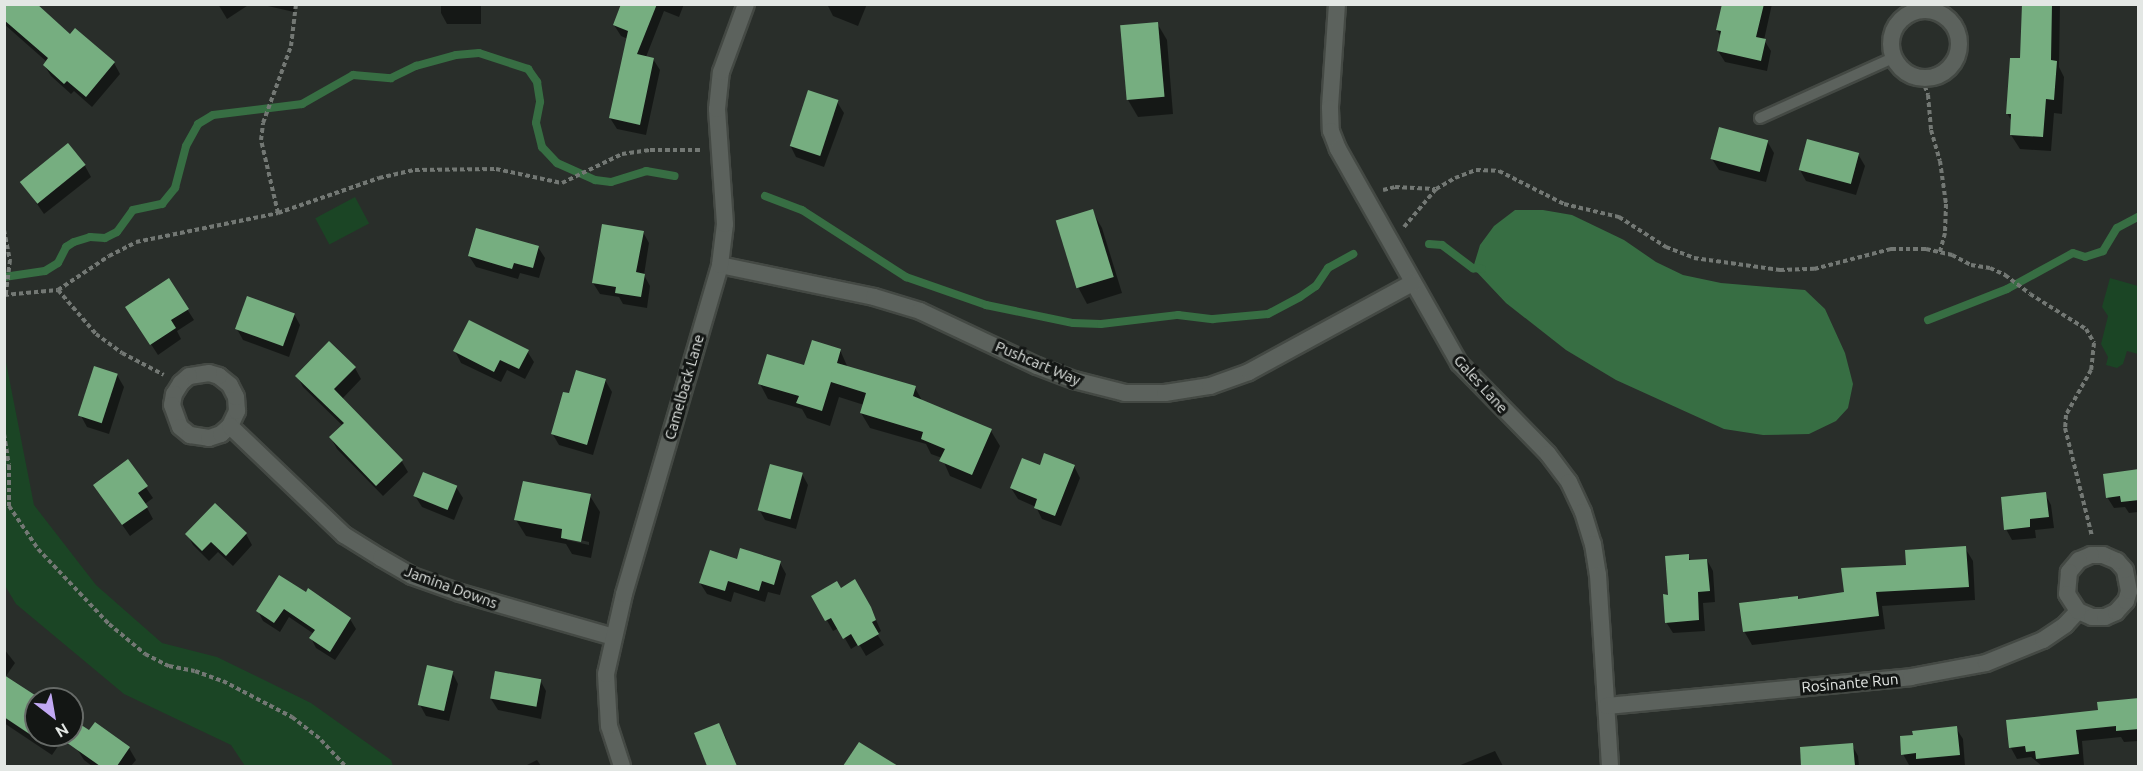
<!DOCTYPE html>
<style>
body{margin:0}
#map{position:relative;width:2143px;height:771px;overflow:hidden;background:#292e2a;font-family:Ubuntu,sans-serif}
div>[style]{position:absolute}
.green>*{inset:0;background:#1b4525;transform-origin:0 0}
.water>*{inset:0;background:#376e43}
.shadow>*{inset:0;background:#0007}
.stream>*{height:8px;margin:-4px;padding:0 4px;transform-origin:4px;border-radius:4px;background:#376e43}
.building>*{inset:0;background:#76ae80;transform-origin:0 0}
.path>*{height:4px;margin-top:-2px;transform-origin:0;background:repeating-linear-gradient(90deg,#737874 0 4.5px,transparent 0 7.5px)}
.roads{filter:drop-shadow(2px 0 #444944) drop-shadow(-2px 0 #444944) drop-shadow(0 2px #444944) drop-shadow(0 -2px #444944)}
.service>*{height:10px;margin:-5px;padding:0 5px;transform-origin:5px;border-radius:5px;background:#5c625d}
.minor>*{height:16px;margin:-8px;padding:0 8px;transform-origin:8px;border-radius:8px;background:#5c625d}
.minor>.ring{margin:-8px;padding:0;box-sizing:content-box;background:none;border:16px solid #5c625d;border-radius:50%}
span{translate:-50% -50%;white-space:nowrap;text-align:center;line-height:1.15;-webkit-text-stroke:6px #131614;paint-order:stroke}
.street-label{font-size:15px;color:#e3e7e4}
.frame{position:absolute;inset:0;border:6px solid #e3e7e4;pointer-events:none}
.north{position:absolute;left:24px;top:687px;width:60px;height:60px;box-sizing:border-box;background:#131614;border:2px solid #666a67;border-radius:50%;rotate:149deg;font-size:16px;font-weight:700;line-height:24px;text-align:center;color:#e3e7e4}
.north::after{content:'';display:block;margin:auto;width:21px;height:27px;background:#c1a8f3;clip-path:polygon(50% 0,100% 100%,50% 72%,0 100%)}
</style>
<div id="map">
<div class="green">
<i style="left:355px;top:197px;width:30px;height:45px;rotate:62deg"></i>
<i style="clip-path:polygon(2110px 278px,2138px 286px,2138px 354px,2127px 351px,2123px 364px,2117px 368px,2106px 365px,2108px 357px,2101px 344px,2108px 316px,2102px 307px)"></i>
<i style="clip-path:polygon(4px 352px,34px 505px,96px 585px,162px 643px,217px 657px,311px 703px,391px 760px,393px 766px,245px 766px,231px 745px,124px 694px,16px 604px,4px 584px)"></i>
</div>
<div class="water">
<i style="clip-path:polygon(1515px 210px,1543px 210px,1572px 215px,1624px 240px,1656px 262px,1683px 275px,1721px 283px,1805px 290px,1825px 309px,1845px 353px,1853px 384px,1848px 408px,1836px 421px,1809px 434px,1763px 435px,1724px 429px,1616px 380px,1566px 350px,1506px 303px,1473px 268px,1480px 245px,1494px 226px)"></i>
</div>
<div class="shadow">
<i style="clip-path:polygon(4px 4px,70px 36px,75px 30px,114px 63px,120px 74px,92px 107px,74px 91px,71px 94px,51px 76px,44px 65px,47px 62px,4px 24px)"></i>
<i style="clip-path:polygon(218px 4px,250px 4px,227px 19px)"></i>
<i style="clip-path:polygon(259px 4px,296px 4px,294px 12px)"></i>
<i style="clip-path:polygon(441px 4px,481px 4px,481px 24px,447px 24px,441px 13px)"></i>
<i style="clip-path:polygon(623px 4px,684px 4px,679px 17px,664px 11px,646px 57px,653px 59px,660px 70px,646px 135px,617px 129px,610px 118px,628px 39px,621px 36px,614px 25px)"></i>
<i style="clip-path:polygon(827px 4px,867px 4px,858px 26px,833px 16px)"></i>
<i style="clip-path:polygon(1723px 4px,1772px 4px,1764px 40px,1771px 51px,1767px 71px,1725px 62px,1718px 51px,1721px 37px,1717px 30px)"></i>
<i style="clip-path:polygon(2023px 4px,2060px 4px,2059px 67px,2064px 77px,2062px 114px,2054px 113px,2051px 151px,2020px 149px,2011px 135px,2012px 122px,2007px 113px,2022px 60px)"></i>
<i style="clip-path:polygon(1157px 23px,1167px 40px,1173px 114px,1138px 117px,1128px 100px,1122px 26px)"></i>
<i style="clip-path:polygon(809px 91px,837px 102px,844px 113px,824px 167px,796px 157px,790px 145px)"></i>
<i style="clip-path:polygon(1767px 141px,1774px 153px,1766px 182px,1719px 170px,1712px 159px)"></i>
<i style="clip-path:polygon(1858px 154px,1865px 166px,1856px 195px,1806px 181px,1800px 170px)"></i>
<i style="clip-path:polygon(85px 166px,91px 177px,44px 214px,21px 181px)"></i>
<i style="clip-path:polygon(1092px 211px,1102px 228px,1122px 293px,1087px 304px,1078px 287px)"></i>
<i style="clip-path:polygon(643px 232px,649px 243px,644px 275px,650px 286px,647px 308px,623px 304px,619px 297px,600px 294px,593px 283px)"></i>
<i style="clip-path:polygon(538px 247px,545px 258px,539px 278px,520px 273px,518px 279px,476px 267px,469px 256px)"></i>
<i style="clip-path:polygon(187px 309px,194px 320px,177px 331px,181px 339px,158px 355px,134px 318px)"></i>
<i style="clip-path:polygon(294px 314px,300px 325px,289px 357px,243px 340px,237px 329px)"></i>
<i style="clip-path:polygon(840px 350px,848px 368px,915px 388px,923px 402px,991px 431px,1000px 446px,981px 489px,950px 476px,942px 458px,931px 454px,926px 444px,870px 428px,861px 413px,864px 405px,839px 397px,830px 426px,807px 418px,802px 409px,768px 399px,760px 384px)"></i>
<i style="clip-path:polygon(455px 351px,527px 351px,534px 362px,525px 379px,507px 370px,501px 382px,461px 363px)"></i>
<i style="clip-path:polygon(355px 368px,361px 379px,342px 399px,401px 460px,408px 472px,383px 496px,337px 449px,331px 438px,343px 426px,303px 387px,297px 376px)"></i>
<i style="clip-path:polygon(117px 375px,124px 387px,109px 434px,87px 427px,81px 416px)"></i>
<i style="clip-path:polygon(605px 380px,612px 392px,593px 455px,559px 445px,552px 433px)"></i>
<i style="clip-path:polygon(128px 461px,153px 498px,145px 504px,153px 519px,130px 536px,95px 486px)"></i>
<i style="clip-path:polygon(1074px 466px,1080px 478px,1061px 526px,1042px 519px,1036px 507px,1018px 499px,1011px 488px,1041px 467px)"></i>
<i style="clip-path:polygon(2138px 471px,2138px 512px,2129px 513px,2125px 507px,2114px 508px,2107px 497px)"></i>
<i style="clip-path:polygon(802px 474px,808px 485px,796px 529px,765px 520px,759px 509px)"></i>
<i style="clip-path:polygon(456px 487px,463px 498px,454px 520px,422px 507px,415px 496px)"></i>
<i style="clip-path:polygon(2045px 494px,2051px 505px,2054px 528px,2035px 530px,2036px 538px,2012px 540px,2006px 529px)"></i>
<i style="clip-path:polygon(evenodd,590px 496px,600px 512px,591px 558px,572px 554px,566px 544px,526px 536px,516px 520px,590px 496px,567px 537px,589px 542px,589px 545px,567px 540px,567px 537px)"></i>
<i style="clip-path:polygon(187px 534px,246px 534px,252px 545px,233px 566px,218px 552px,209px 561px,193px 545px)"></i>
<i style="clip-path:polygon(1965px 548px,1973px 561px,1975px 600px,1882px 606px,1885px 629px,1752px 645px,1744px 631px,1845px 593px,1908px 566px)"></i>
<i style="clip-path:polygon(1688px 556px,1691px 561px,1707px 560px,1713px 571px,1715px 602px,1703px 603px,1705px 631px,1673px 633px,1666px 622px,1670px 597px)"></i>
<i style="clip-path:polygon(738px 561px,780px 563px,786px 574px,780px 595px,768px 592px,765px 602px,734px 592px,731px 602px,707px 594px,700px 583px)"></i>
<i style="clip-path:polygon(854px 581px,876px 620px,881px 631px,877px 634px,884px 645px,866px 656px,859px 644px,851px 649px,839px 628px,833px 631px,813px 596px,840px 590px)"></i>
<i style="clip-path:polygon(309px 590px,350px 619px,356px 629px,335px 660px,316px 648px,311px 638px,314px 634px,289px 617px,280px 632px,263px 621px,258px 611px,306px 594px)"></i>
<i style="clip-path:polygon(4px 649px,15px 663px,4px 679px)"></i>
<i style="clip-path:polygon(452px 672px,458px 684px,449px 721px,426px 716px,420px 705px)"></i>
<i style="clip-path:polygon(540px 680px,546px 691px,541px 719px,498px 710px,491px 699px)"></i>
<i style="clip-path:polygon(4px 696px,38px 699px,36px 699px,36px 735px,65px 736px,52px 755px,4px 723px)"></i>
<i style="clip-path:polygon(2138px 699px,2138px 741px,2124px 742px,2121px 737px,2082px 741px,2084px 765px,2042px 766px,2031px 757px,2017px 759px,2011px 748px,2008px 722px,2100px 711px)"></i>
<i style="clip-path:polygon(95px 724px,129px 748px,136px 760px,131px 766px,92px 766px,84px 760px,77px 749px)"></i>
<i style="clip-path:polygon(719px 725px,725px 736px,737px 766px,709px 766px,696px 734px)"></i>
<i style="clip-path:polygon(1956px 728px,1963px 739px,1965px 766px,1909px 765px,1903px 754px)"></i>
<i style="clip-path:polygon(860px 744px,890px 763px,892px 766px,845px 766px)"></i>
<i style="clip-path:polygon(1852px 745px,1858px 756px,1859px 766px,1803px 766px,1801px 749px)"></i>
<i style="clip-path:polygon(1495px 751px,1503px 766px,1458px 766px)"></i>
<i style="clip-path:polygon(537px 760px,541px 766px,525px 766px)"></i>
</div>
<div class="stream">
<i style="left:765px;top:196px;width:40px;rotate:21deg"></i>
<i style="left:802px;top:210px;width:124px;rotate:32.8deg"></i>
<i style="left:906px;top:277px;width:85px;rotate:19.3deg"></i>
<i style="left:986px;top:305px;width:89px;rotate:11.7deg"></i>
<i style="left:1073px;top:323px;width:28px;rotate:2deg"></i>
<i style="left:1101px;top:324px;width:78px;rotate:-6.7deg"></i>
<i style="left:1178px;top:315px;width:35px;rotate:7deg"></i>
<i style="left:1213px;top:319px;width:55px;rotate:-5.2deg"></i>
<i style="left:1268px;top:314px;width:36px;rotate:-28deg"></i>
<i style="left:1300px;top:297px;width:19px;rotate:-35deg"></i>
<i style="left:1316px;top:286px;width:22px;rotate:-56deg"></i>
<i style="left:1328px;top:268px;width:29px;rotate:-29deg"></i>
<i style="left:1429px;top:244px;width:13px;rotate:4deg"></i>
<i style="left:1442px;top:245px;width:39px;rotate:37deg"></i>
<i style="left:1473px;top:268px;width:9px;rotate:6deg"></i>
<i style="left:4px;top:277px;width:41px;rotate:-8.3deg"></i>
<i style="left:45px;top:271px;width:15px;rotate:-32deg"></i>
<i style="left:58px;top:263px;width:18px;rotate:-63deg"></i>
<i style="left:66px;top:247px;width:9px;rotate:-32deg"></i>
<i style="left:74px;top:242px;width:17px;rotate:-17deg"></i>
<i style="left:90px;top:237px;width:15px;rotate:4deg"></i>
<i style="left:105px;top:238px;width:13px;rotate:-27deg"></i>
<i style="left:117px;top:232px;width:27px;rotate:-54deg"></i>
<i style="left:133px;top:210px;width:30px;rotate:-12deg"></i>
<i style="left:162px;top:204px;width:21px;rotate:-51deg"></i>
<i style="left:175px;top:188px;width:43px;rotate:-75.3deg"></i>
<i style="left:186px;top:146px;width:25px;rotate:-61deg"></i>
<i style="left:198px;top:124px;width:17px;rotate:-31deg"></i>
<i style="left:213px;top:115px;width:90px;rotate:-7deg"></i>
<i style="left:302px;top:104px;width:59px;rotate:-29.6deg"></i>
<i style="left:353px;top:75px;width:38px;rotate:5deg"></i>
<i style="left:391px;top:78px;width:28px;rotate:-26deg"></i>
<i style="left:416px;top:66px;width:41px;rotate:-15.4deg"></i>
<i style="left:456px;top:55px;width:23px;rotate:-5deg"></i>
<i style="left:479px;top:53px;width:52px;rotate:18.1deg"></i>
<i style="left:528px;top:69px;width:16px;rotate:55deg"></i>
<i style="left:537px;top:82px;width:20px;rotate:81deg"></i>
<i style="left:540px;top:102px;width:21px;rotate:101deg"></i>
<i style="left:536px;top:123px;width:25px;rotate:76deg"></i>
<i style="left:542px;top:147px;width:22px;rotate:47deg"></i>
<i style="left:557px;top:163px;width:42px;rotate:24.1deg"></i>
<i style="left:595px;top:180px;width:16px;rotate:7deg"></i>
<i style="left:611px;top:182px;width:37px;rotate:-17deg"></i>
<i style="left:646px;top:171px;width:29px;rotate:10deg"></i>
<i style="left:1928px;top:320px;width:85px;rotate:-21.4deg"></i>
<i style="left:2007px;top:289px;width:75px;rotate:-28.6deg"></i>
<i style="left:2073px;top:253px;width:13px;rotate:18deg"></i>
<i style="left:2085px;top:257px;width:19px;rotate:-18deg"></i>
<i style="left:2103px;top:251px;width:27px;rotate:-59deg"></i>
<i style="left:2117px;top:228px;width:24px;rotate:-28deg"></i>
</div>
<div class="building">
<i style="clip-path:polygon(4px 4px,37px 4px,70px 34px,75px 28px,115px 62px,86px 97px,67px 81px,64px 84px,43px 65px,48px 58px,4px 20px)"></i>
<i style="clip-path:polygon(621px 4px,657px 4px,637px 54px,654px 58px,640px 125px,609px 118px,628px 31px,613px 25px)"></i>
<i style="clip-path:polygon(1722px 4px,1764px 4px,1756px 37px,1766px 39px,1761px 61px,1717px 51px,1721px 31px,1716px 30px)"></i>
<i style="clip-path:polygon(2022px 4px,2052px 4px,2051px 60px,2057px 61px,2054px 100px,2046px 99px,2043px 137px,2010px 135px,2011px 114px,2006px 114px,2010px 58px,2020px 58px)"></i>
<i style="left:1158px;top:22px;width:75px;height:38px;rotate:85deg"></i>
<i style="left:808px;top:90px;width:32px;height:59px;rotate:18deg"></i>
<i style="left:1719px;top:127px;width:51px;height:33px;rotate:15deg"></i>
<i style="left:1807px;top:139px;width:54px;height:32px;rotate:15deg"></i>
<i style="left:68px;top:143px;width:28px;height:62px;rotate:51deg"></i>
<i style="left:1093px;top:209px;width:71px;height:39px;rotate:73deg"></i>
<i style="clip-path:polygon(602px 224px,644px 231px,636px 272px,645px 274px,641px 297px,615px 293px,616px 287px,592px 283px)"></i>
<i style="clip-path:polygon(476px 228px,539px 246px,533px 268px,514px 263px,512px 269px,468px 256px)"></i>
<i style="clip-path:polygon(169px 278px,189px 309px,171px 320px,176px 328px,150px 345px,125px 307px)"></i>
<i style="left:247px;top:296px;width:51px;height:35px;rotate:20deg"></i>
<i style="clip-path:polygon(469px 320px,529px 350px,519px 369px,500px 360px,494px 372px,453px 351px)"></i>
<i style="clip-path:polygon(812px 340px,841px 349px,837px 363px,916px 386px,913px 396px,992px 429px,972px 475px,939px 461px,945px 449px,921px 439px,923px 432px,860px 413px,866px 393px,831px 382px,822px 411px,796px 403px,799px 396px,758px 384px,767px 354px,804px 365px)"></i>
<i style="clip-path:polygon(329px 341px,356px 367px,334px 389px,403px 460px,376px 486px,329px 437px,344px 423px,295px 376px)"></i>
<i style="left:94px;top:366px;width:25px;height:52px;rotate:18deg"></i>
<i style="clip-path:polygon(576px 370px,606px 379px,587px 445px,551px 434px,563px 392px,569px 393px)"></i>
<i style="clip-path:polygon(1044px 453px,1075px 465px,1055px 516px,1034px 508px,1037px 499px,1010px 488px,1022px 458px,1040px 465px)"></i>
<i style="clip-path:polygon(128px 459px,148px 486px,138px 493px,148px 507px,122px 525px,93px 485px)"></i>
<i style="left:770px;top:464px;width:34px;height:48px;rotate:15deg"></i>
<i style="clip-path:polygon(2139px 469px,2139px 500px,2121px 502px,2120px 496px,2106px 498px,2103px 474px)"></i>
<i style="left:423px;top:472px;width:37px;height:26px;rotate:22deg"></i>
<i style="clip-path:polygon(523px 481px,591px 494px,581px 542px,561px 538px,562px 529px,514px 520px)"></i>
<i style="clip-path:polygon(2046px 492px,2049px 517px,2030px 519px,2030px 527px,2004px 530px,2001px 497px)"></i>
<i style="clip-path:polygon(215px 503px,247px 533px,226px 556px,211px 542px,202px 551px,185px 534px)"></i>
<i style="clip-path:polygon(1966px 546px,1969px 587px,1876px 592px,1879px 616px,1743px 632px,1739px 603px,1798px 596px,1798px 599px,1844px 592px,1841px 568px,1906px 565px,1905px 550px)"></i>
<i style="clip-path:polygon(740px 548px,781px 561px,774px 585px,762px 581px,759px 591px,728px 581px,725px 591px,699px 583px,710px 550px,737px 559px)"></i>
<i style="clip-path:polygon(1689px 554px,1689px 560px,1707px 559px,1710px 591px,1698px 592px,1699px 620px,1665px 623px,1663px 594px,1668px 595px,1665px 556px)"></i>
<i style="clip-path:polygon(279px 575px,306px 592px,308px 588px,351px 618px,330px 652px,309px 638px,315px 630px,284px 609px,274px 623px,256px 611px)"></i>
<i style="clip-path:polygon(855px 579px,871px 607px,876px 620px,872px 622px,879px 634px,858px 646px,851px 634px,843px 639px,831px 618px,825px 621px,811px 596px,837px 581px,841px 588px)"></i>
<i style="left:427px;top:665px;width:27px;height:41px;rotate:13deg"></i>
<i style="left:495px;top:671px;width:47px;height:28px;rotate:10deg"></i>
<i style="clip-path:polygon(4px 675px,41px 699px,36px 699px,36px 735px,52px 735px,46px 745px,4px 717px)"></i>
<i style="clip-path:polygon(2139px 698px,2139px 729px,2116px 731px,2116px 726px,2076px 730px,2079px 754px,2036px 759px,2035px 751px,2026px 752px,2025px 746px,2009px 748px,2006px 720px,2098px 710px,2097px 702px)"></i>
<i style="clip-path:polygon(72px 719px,89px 730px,95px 722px,130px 747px,117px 766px,100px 766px,56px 735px,72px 735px)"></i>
<i style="clip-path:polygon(719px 723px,737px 766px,707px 766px,694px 733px)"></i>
<i style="clip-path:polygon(1957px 726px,1960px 755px,1916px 759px,1916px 753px,1901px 755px,1900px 736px,1913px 735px,1912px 731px)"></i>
<i style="clip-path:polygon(859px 742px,898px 766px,843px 766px)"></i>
<i style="clip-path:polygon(1853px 743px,1855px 766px,1801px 766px,1800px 747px)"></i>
</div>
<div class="path">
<i style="left:1922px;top:79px;width:17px;rotate:69deg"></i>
<i style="left:1928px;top:95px;width:35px;rotate:85deg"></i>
<i style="left:1931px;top:130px;width:32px;rotate:74deg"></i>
<i style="left:1940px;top:161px;width:43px;rotate:82.1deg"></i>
<i style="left:1946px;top:204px;width:29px;rotate:92deg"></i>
<i style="left:1945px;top:233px;width:20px;rotate:105deg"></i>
<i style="left:1383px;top:190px;width:12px;rotate:-14deg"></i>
<i style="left:1395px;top:187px;width:40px;rotate:2.9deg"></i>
<i style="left:278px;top:213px;width:75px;rotate:-103.1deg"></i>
<i style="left:261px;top:140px;width:17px;rotate:-83deg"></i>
<i style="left:263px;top:123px;width:82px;rotate:-70deg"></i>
<i style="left:291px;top:46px;width:42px;rotate:-83.2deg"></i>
<i style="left:1404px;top:227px;width:50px;rotate:-49.9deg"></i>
<i style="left:1436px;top:189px;width:22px;rotate:-30deg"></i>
<i style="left:1455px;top:178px;width:22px;rotate:-21deg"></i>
<i style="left:1476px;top:170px;width:23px;rotate:2deg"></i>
<i style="left:1499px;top:171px;width:73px;rotate:26.9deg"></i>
<i style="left:1564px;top:204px;width:57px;rotate:13.3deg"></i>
<i style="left:1619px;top:217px;width:56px;rotate:32.6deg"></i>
<i style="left:1666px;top:247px;width:30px;rotate:21deg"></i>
<i style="left:1694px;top:258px;width:87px;rotate:7.9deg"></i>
<i style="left:1780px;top:270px;width:34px;rotate:-2deg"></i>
<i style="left:1814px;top:269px;width:80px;rotate:-14.6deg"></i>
<i style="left:1891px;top:249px;width:35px"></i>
<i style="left:1926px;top:249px;width:27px;rotate:13deg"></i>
<i style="left:1952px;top:255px;width:21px;rotate:28deg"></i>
<i style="left:1971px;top:265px;width:19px;rotate:9deg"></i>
<i style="left:1990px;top:268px;width:17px;rotate:25deg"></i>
<i style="left:2005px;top:275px;width:31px;rotate:37deg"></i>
<i style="left:2030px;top:294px;width:66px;rotate:32deg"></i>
<i style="left:2086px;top:329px;width:16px;rotate:60deg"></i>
<i style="left:2094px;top:343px;width:27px;rotate:96deg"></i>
<i style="left:2091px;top:370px;width:51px;rotate:119.1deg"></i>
<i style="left:2066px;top:415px;width:13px;rotate:94deg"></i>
<i style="left:2065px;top:428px;width:111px;rotate:76deg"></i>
<i style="left:4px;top:230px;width:31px;rotate:79deg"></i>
<i style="left:10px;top:260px;width:35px;rotate:97deg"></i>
<i style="left:58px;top:290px;width:58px;rotate:49.2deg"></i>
<i style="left:96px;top:334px;width:32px;rotate:36deg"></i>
<i style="left:122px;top:353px;width:47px;rotate:27.6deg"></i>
<i style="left:4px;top:295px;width:54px;rotate:-5.3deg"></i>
<i style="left:58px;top:290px;width:61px;rotate:-33.7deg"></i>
<i style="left:109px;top:256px;width:30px;rotate:-27deg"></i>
<i style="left:136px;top:242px;width:145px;rotate:-11.5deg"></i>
<i style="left:278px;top:213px;width:107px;rotate:-19.1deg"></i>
<i style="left:379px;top:178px;width:37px;rotate:-13deg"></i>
<i style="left:415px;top:170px;width:81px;rotate:-0.7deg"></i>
<i style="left:496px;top:169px;width:67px;rotate:12deg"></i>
<i style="left:562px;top:183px;width:67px;rotate:-25.8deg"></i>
<i style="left:622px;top:154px;width:28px;rotate:-8deg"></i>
<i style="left:650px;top:150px;width:50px"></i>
<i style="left:4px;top:434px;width:31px;rotate:81deg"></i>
<i style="left:9px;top:465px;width:41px;rotate:90deg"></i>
<i style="left:9px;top:506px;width:52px;rotate:56deg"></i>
<i style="left:38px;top:549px;width:103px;rotate:46.6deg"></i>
<i style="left:109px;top:624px;width:47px;rotate:39.8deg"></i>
<i style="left:145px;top:654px;width:27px;rotate:27deg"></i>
<i style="left:169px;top:666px;width:26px;rotate:11deg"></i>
<i style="left:195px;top:671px;width:30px;rotate:20deg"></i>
<i style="left:223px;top:681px;width:78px;rotate:27.6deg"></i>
<i style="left:292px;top:717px;width:37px;rotate:38deg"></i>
<i style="left:321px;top:740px;width:35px;rotate:47deg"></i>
</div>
<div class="roads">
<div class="service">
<i style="left:1760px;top:118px;width:146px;rotate:-24.3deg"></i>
</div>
<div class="minor">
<i style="left:1337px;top:4px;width:104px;rotate:93.9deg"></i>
<i style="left:1330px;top:108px;width:23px;rotate:88deg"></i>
<i style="left:1331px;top:131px;width:19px;rotate:69deg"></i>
<i style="left:1338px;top:149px;width:246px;rotate:60.5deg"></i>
<i style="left:1459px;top:363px;width:127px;rotate:45.6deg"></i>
<i style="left:1548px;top:454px;width:35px;rotate:53deg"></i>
<i style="left:1569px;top:482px;width:33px;rotate:65deg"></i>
<i style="left:1583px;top:512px;width:34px;rotate:73deg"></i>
<i style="left:1593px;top:544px;width:31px;rotate:81deg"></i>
<i style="left:1598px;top:575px;width:191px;rotate:86.4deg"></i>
<i class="ring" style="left:1891px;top:10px;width:52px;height:52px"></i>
<i style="left:720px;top:265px;width:157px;rotate:11.7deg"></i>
<i style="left:874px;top:297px;width:48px;rotate:16.9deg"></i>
<i style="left:920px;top:311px;width:129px;rotate:25.2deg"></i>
<i style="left:1037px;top:366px;width:40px;rotate:21deg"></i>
<i style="left:1074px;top:380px;width:53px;rotate:14.3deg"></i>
<i style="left:1125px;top:393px;width:40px"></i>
<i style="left:1165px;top:393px;width:46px;rotate:-8.8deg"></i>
<i style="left:1210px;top:386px;width:41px;rotate:-19.7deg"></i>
<i style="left:1249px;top:372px;width:186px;rotate:-28.6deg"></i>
<i style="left:230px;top:426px;width:17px;rotate:-65deg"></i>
<i style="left:237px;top:411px;width:14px;rotate:-94deg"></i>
<i style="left:236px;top:397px;width:13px;rotate:-117deg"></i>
<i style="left:230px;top:385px;width:14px;rotate:-141deg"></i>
<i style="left:219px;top:376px;width:10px;rotate:-163deg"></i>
<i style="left:209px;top:373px;width:20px;rotate:171deg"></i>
<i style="left:189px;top:376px;width:11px;rotate:139deg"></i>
<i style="left:181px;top:383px;width:13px;rotate:122deg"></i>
<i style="left:174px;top:394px;width:11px;rotate:100deg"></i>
<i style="left:172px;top:405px;width:23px;rotate:70deg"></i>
<i style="left:180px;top:427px;width:13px;rotate:39deg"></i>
<i style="left:190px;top:435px;width:19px;rotate:9deg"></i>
<i style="left:209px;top:438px;width:13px;rotate:-18deg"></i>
<i style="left:221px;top:434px;width:12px;rotate:-42deg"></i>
<i style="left:230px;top:426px;width:158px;rotate:43.7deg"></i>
<i style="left:344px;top:535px;width:44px;rotate:31.9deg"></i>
<i style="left:381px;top:558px;width:36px;rotate:30deg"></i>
<i style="left:412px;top:576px;width:51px;rotate:19.5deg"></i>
<i style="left:460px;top:593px;width:159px;rotate:16deg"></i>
<i style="left:1607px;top:706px;width:305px;rotate:-5.4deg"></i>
<i style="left:1911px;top:677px;width:76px;rotate:-10.6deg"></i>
<i style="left:1986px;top:663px;width:61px;rotate:-22deg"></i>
<i style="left:2043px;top:640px;width:27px;rotate:-34deg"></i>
<i style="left:2065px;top:625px;width:19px;rotate:-47deg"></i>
<i style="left:2078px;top:611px;width:15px;rotate:23deg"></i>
<i style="left:2092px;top:617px;width:13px"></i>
<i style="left:2105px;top:617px;width:12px;rotate:-24deg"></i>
<i style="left:2116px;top:612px;width:15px;rotate:-48deg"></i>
<i style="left:2126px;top:601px;width:10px;rotate:-73deg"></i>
<i style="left:2129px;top:591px;width:21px;rotate:-101deg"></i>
<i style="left:2125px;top:570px;width:12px;rotate:-132deg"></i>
<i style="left:2117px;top:561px;width:15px;rotate:-157deg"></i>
<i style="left:2103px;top:555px;width:12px;rotate:180deg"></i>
<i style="left:2091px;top:555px;width:13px;rotate:157deg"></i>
<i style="left:2079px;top:560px;width:16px;rotate:130deg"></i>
<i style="left:2069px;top:572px;width:22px;rotate:95deg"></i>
<i style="left:2067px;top:594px;width:20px;rotate:57deg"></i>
<i style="left:622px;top:766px;width:42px;rotate:-108deg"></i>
<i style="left:609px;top:726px;width:52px;rotate:-93.3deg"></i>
<i style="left:606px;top:674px;width:82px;rotate:-77.3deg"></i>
<i style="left:624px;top:594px;width:343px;rotate:-73.7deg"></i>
<i style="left:720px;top:265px;width:41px;rotate:-83deg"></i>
<i style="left:725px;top:224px;width:115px;rotate:-94deg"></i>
<i style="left:717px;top:109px;width:37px;rotate:-84deg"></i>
<i style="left:721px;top:72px;width:72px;rotate:-69.8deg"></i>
</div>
</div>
<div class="street-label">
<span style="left:1038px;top:363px;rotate:23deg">Pushcart Way</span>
<span style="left:1481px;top:384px;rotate:48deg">Gales Lane</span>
<span style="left:684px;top:387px;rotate:-74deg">Camelback Lane</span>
<span style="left:451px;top:587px;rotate:20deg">Jamina Downs</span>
<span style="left:1850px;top:683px;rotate:-5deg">Rosinante Run</span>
</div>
<div class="frame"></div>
<div class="north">N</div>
</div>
